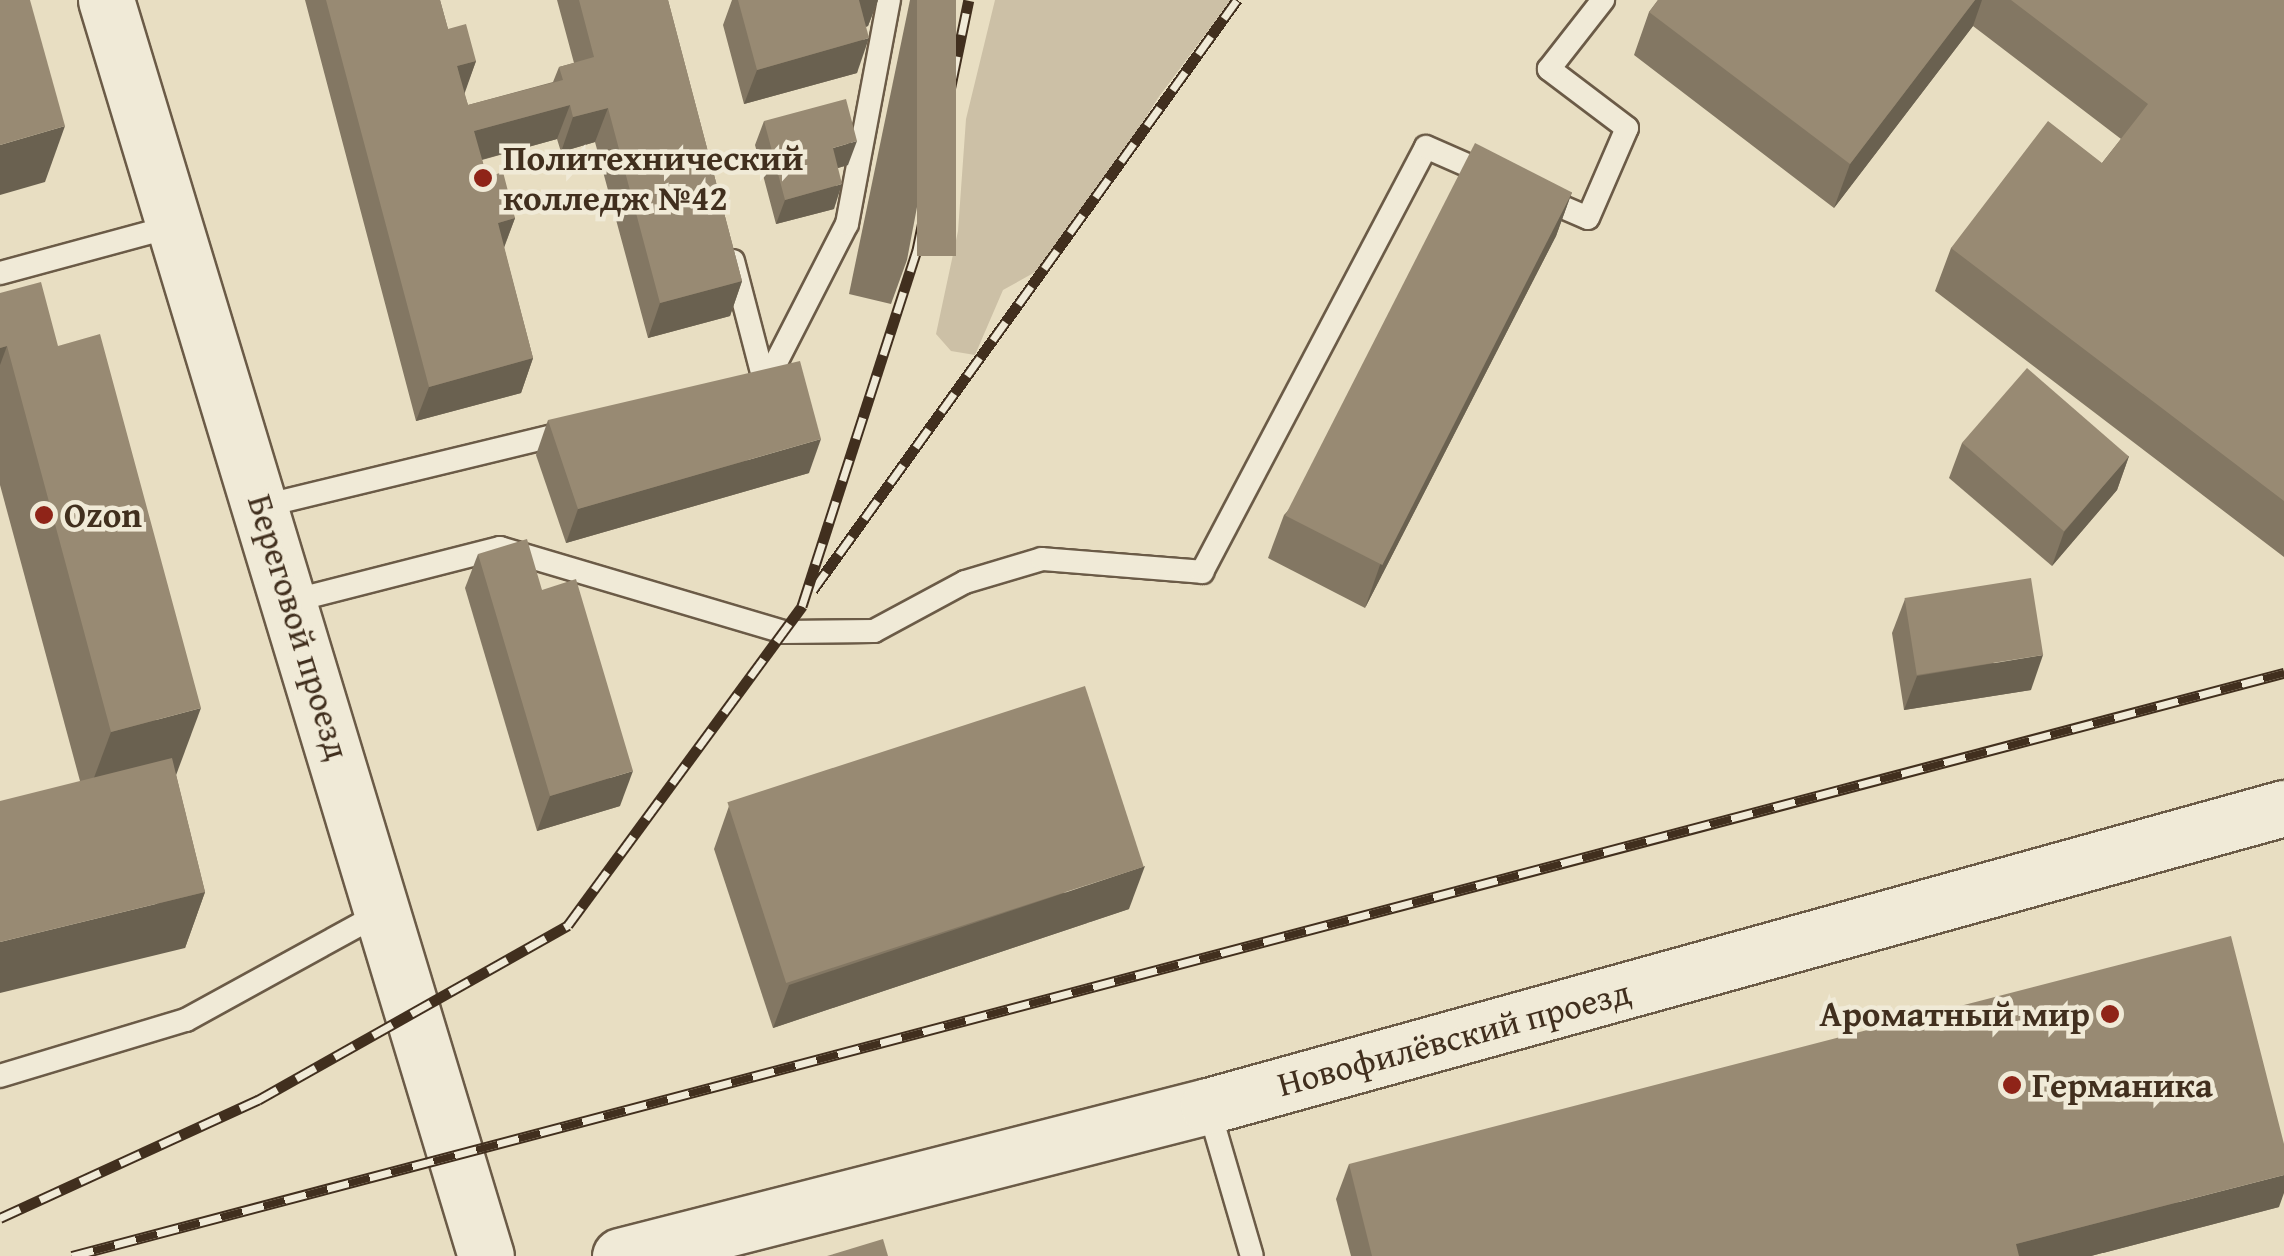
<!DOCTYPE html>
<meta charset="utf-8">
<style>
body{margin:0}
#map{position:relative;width:2284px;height:1256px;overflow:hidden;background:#e8dec2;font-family:"Gentium Book Plus",serif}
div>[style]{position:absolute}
.green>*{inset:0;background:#ccc0a6}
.roads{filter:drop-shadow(2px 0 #6b5b47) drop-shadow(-2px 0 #6b5b47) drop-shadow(0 2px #6b5b47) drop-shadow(0 -2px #6b5b47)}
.lane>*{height:22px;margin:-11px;padding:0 11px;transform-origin:11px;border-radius:11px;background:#f0ead7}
.secondary>*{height:55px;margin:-27.5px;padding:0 27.5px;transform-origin:27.5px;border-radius:27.5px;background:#f0ead7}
.rail>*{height:11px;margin-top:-5.5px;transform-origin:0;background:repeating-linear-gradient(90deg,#f0ead7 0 22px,#412f1e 0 44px);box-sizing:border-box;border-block:2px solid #412f1e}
.wall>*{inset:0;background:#837763}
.shaded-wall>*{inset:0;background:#6a6150}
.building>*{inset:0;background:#988a73;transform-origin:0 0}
.dots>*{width:28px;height:28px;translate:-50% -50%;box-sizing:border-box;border:5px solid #f0ead7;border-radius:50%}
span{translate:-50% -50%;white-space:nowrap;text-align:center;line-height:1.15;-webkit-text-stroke:9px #f0ead7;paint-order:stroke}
.poi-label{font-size:35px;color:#412f1e;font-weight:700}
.left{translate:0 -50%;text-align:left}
.right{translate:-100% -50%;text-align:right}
.street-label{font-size:35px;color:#412f1e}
</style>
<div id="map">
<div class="green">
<i style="clip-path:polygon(995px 0,1231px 0,1158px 98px,1075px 232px,1046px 266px,1003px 290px,975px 355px,951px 351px,936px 334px,958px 231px,966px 119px)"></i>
</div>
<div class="roads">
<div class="lane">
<i style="left:1539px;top:197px;width:53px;rotate:23.2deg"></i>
<i style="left:1588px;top:218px;width:98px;rotate:-66.6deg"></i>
<i style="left:1627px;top:128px;width:98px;rotate:-142.9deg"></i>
<i style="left:1549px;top:69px;width:88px;rotate:-52deg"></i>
<i style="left:733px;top:261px;width:127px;rotate:75.4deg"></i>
<i style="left:0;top:273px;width:180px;rotate:-15.1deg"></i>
<i style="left:757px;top:386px;width:8px;rotate:-14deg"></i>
<i style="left:765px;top:384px;width:180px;rotate:-62.9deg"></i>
<i style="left:847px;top:224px;width:228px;rotate:-79.4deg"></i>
<i style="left:263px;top:506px;width:316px;rotate:-13.6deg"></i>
<i style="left:288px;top:602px;width:219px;rotate:-14.3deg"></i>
<i style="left:500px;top:548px;width:295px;rotate:16.5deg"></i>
<i style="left:783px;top:632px;width:91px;rotate:-0.6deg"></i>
<i style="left:874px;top:631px;width:103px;rotate:-28.3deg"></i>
<i style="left:965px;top:582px;width:80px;rotate:-16.6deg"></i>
<i style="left:1042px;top:559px;width:161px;rotate:4.6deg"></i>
<i style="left:1202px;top:572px;width:480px;rotate:-62.2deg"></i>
<i style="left:1426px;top:147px;width:72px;rotate:23.7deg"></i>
<i style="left:0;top:1076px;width:194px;rotate:-16.8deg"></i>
<i style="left:186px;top:1020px;width:222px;rotate:-28.8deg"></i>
<i style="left:1208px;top:1106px;width:156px;rotate:73.7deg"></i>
</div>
<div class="secondary">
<i style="left:106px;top:0;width:1312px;rotate:73.17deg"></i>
<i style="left:620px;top:1256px;width:607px;rotate:-14.31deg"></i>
<i style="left:1208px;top:1106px;width:1117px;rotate:-15.48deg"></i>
</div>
</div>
<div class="rail">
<i style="left:813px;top:590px;width:727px;rotate:-54.3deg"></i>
<i style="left:0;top:1218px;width:284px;rotate:-24.6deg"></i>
<i style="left:258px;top:1100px;width:356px;rotate:-29.4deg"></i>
<i style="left:568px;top:925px;width:396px;rotate:-53.7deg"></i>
<i style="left:802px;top:606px;width:374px;rotate:-72.1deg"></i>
<i style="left:917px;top:250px;width:255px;rotate:-78.3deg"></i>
<i style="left:72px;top:1256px;width:2288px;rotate:-14.77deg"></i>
</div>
<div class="wall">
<i style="clip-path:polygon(305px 0,440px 0,448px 29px,476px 61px,464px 93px,468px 105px,553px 82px,559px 67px,574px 63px,557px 0,668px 0,742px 281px,730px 316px,648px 338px,595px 142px,561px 152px,557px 139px,482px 160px,487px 177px,515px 218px,504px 248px,533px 358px,521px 393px,416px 421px)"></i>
<i style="clip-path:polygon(732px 0,878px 0,868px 26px,866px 27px,857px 73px,744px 104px,723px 25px)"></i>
<i style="clip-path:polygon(910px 0,956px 0,907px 260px,891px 304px,849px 294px)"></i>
<i style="clip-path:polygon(1658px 0,2284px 0,2284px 557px,1935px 291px,1951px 248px,2102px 163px,2121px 139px,1973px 26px,1834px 208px,1634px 55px,1649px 12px)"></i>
<i style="clip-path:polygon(764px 121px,848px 165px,838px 168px,834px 209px,776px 224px,755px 145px)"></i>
<i style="clip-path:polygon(1572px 192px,1556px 236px,1365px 608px,1268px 558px,1284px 515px)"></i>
<i style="clip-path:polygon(0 293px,176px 775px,205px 892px,185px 948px,80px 781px,0 485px)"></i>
<i style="clip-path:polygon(548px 420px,809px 473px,566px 543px,536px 455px)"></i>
<i style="clip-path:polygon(1962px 443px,2129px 456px,2117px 490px,2052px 566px,1949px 478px)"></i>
<i style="clip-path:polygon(478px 554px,542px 590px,620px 806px,537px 831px,465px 588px)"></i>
<i style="clip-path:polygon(1905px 599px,2031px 690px,1904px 710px,1892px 633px)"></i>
<i style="clip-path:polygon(729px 806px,1129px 909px,773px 1028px,714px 849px)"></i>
<i style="clip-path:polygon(1349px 1164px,2279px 1207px,2091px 1256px,1351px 1256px,1336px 1199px)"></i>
</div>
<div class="shaded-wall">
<i style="clip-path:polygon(858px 0,878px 0,868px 26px,846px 32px)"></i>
<i style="clip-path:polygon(1975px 0,1982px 0,1973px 26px,1834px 208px,1850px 164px)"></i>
<i style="clip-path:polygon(869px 38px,857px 73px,744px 104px,757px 70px)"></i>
<i style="clip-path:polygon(476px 61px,464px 95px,457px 66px)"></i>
<i style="clip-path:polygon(570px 105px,557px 139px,462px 165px,474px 131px)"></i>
<i style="clip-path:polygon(608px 108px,595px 142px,561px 152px,573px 117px)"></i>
<i style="clip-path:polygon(65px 126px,45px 182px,0 195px,0 145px)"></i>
<i style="clip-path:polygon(857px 141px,848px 165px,824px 172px,833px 148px)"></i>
<i style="clip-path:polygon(842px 184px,834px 209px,776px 224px,785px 200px)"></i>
<i style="clip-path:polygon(1572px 192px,1556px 236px,1365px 608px,1380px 565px)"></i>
<i style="clip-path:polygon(515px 218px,502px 252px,498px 223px)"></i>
<i style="clip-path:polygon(742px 281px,730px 316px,648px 338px,660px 303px)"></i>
<i style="clip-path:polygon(7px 346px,0 365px,0 348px)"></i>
<i style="clip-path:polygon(533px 358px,521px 393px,416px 421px,429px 387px)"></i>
<i style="clip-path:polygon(821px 439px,809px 473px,566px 543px,578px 509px)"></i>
<i style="clip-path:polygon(2129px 456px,2117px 490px,2052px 566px,2064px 532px)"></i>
<i style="clip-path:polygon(2043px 655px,2031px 690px,1904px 710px,1917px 676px)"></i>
<i style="clip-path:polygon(201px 708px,175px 778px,85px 802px,111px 732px)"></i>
<i style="clip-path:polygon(633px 771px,620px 806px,537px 831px,550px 796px)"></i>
<i style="clip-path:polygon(1145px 866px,1129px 909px,773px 1028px,789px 985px)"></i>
<i style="clip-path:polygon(205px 892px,185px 948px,0 993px,0 942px)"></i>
<i style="clip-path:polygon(2284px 1175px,2284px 1193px,2279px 1207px,2091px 1256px,2012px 1256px,2016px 1244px)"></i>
</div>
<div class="building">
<i style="clip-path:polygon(0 0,30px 0,65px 126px,0 145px)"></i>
<i style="clip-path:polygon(326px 0,440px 0,448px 29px,466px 24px,476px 61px,457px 66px,468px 105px,563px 80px,559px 67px,594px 57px,579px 0,668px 0,742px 281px,660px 303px,608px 108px,573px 117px,570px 105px,474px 131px,487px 177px,503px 172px,515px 218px,498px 223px,533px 358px,429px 387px)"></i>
<i style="clip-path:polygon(738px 0,859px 0,869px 38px,757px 70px)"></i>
<i style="left:917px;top:0;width:39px;height:256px"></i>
<i style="clip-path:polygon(1658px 0,1975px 0,1850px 164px,1649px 12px)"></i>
<i style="clip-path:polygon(2011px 0,2284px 0,2284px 501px,1951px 248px,2048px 121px,2102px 163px,2148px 104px)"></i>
<i style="clip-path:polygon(846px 99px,857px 141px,833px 148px,842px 184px,785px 200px,764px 121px)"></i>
<i style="left:1475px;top:143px;width:109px;height:418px;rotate:27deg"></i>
<i style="clip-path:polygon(41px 282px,58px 346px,100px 334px,201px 708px,111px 732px,7px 346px,0 348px,0 293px)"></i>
<i style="clip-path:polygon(800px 361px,821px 439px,578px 509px,548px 420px)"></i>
<i style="left:2027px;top:368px;width:135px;height:99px;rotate:41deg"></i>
<i style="clip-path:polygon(527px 539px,542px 590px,576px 579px,633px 771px,550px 796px,478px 554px)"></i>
<i style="left:2031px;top:578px;width:78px;height:128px;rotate:81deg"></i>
<i style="left:1085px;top:686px;width:190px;height:376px;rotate:72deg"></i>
<i style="clip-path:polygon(172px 758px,205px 892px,0 942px,0 801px)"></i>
<i style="clip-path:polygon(2231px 936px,2284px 1144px,2284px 1175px,2016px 1244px,2019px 1256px,1372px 1256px,1349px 1164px)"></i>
<i style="clip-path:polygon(883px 1239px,888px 1256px,827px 1256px)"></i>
</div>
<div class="dots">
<i style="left:483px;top:178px;background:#8f2418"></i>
<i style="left:44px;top:515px;background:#8f2418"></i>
<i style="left:2110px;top:1014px;background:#8f2418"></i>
<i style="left:2012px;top:1085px;background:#8f2418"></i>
</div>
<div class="poi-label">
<span class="left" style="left:503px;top:178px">Политехнический<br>колледж №42</span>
<span class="left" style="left:64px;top:515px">Ozon</span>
<span class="right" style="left:2090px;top:1014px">Ароматный мир</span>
<span class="left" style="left:2032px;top:1085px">Германика</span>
</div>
<div class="street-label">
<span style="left:299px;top:627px;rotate:73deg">Береговой проезд</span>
<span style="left:1454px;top:1038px;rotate:-15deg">Новофилёвский проезд</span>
</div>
</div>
